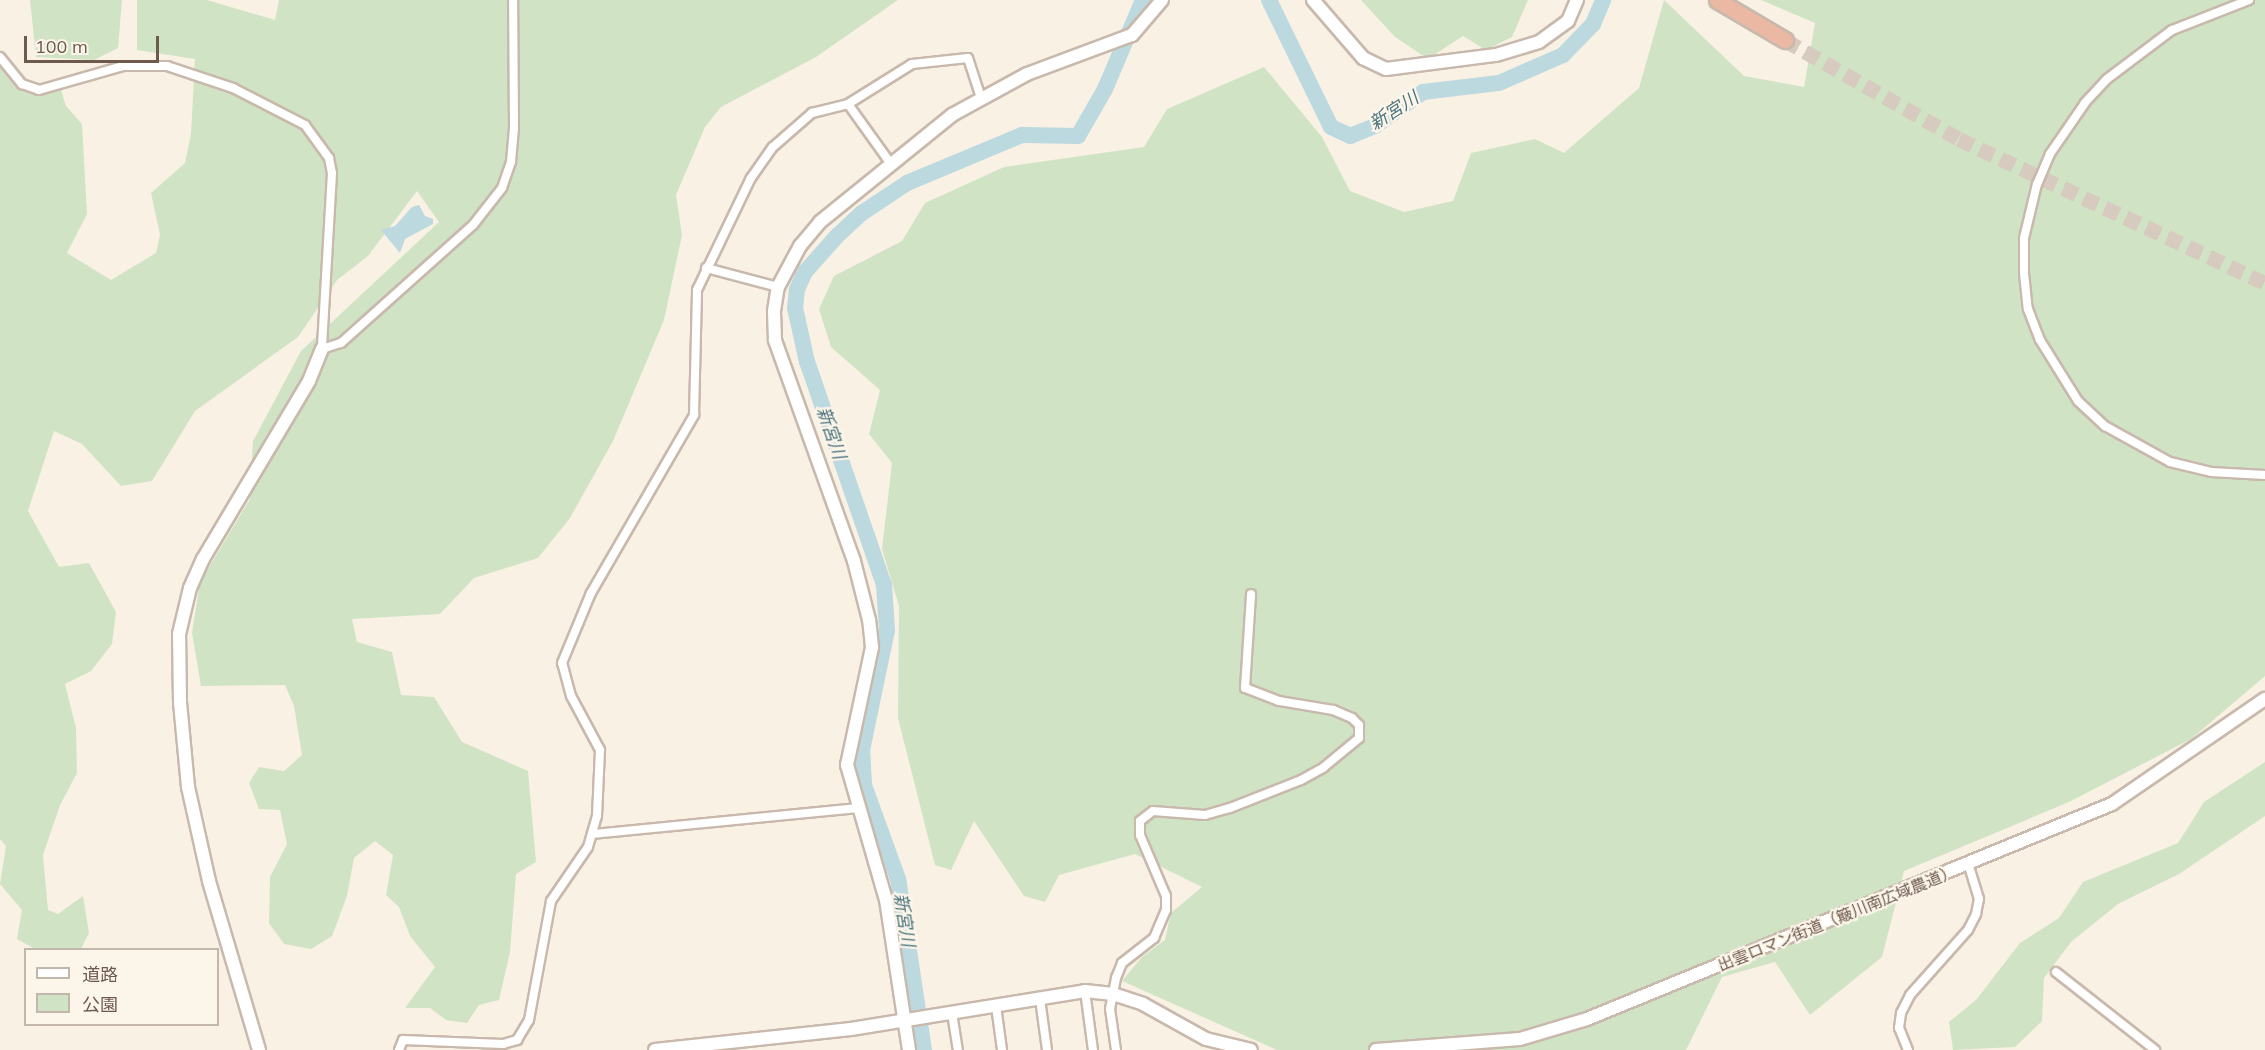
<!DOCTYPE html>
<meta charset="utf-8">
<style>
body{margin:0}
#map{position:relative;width:2265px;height:1050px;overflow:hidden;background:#f9f1e4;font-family:Mulish,"Noto Sans JP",sans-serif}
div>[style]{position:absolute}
.green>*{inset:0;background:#d0e4c5}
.water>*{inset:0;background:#bcd9df}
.river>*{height:16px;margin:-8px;padding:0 8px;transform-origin:8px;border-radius:8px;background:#bcd9df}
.highway-tunnel>*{height:15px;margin-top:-7.5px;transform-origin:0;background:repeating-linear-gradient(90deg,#d6cbbe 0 15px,transparent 0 23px)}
.roads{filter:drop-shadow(2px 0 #c8b9ac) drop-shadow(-2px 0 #c8b9ac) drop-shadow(0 2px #c8b9ac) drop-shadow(0 -2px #c8b9ac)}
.street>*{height:8px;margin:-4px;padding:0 4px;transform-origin:4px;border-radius:4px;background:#fff}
.secondary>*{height:12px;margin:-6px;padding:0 6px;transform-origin:6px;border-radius:6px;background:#fff}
.highway>*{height:15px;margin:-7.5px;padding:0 7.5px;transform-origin:7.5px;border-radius:7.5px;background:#eab8a3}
span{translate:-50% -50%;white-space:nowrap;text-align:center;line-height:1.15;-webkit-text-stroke:4.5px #fcf5ea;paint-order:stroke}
.street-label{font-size:16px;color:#6d5a4d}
.water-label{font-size:18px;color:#4b747e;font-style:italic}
.legend{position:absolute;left:24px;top:948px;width:195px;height:78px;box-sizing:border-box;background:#fcf5ea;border:2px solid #c3b7ab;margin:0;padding:8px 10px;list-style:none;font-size:18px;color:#6d5a4d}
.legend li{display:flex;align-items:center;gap:12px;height:30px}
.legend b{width:30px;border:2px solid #c3b7ab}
.scale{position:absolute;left:24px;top:36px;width:135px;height:27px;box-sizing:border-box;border:3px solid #6d5a4d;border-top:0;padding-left:8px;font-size:18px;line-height:21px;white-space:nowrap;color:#6d5a4d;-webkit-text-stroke:4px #fcf5ea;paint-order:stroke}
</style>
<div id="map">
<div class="green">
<i style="clip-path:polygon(30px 0,122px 0,118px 48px,94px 60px,36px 57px)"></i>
<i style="clip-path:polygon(137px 0,207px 0,275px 20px,279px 0,898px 0,816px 57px,721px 107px,705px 127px,676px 195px,682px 235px,664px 320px,613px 441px,570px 518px,538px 558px,474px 578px,440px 614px,352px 619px,357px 642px,392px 652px,401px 695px,434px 697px,462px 742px,528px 771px,536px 862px,516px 874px,510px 952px,499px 1000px,479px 1005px,467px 1023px,446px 1020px,430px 1008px,405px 1008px,435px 967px,410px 936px,399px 907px,386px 895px,393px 855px,375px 841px,354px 858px,347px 896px,332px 936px,311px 949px,284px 944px,269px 923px,270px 877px,287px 844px,280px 810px,259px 809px,249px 783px,259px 767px,284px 771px,302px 755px,294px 706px,285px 685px,201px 686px,192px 633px,200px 582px,250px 499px,253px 441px,301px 351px,439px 222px,417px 191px,368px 256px,337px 280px,298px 337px,195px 411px,152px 481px,121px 486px,82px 444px,54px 431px,28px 511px,59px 567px,89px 563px,116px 612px,112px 644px,91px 671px,65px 684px,76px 728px,77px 773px,60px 805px,43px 855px,48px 910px,58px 914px,83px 896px,89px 933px,81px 949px,35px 949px,17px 939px,22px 910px,0 884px,6px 846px,0 839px,0 57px,22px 84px,39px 90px,60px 87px,66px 106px,82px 124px,87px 214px,67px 253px,111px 280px,156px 253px,160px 235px,151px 193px,185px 163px,191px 134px,195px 59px,137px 50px)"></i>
<i style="clip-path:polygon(1361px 0,1528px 0,1512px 37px,1486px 50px,1463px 36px,1428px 59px,1395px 37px)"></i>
<i style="clip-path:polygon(1664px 0,1744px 76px,1804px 87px,1815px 23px,1761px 0,2265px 0,2265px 676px,2191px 739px,2069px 802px,1904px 871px,1882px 957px,1810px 1015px,1775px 962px,1722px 977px,1686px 1050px,1277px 1050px,1122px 981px,1142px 957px,1165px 940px,1171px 913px,1202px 887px,1135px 854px,1059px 875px,1045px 902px,1024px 896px,974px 821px,951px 870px,935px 865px,898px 718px,899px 606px,882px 549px,892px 463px,869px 434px,880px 390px,831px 347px,819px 309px,834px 276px,902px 241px,925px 203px,1004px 167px,1144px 147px,1167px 109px,1264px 67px,1322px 137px,1350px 191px,1404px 212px,1453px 201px,1471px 153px,1535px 139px,1564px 153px,1639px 88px)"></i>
<i style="clip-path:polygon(2265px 762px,2265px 816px,2179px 874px,2118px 904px,2071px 942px,2044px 978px,2042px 1021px,2015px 1047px,1953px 1050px,1949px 1022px,1976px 1000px,2020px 943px,2059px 918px,2083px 882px,2178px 843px,2204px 802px)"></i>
</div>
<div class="water">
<i style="clip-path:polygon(419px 205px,425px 216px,433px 219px,433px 224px,405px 239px,400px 253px,381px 230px,395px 226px,412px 207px)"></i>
</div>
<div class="river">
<i style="left:1269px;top:0;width:141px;rotate:64deg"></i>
<i style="left:1331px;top:127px;width:21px;rotate:25deg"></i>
<i style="left:1350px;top:136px;width:27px;rotate:-22deg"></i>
<i style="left:1375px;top:126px;width:59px;rotate:-35.3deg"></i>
<i style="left:1423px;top:92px;width:77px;rotate:-6.8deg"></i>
<i style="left:1499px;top:83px;width:70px;rotate:-23.6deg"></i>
<i style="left:1563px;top:55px;width:43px;rotate:-45.9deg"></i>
<i style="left:1593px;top:24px;width:26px;rotate:-67deg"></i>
<i style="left:924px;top:1050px;width:173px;rotate:-98.6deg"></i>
<i style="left:898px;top:879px;width:100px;rotate:-109.9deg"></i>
<i style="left:864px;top:785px;width:35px;rotate:-93deg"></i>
<i style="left:862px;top:750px;width:123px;rotate:-78.2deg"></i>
<i style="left:887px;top:630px;width:45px;rotate:-93.8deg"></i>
<i style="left:884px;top:585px;width:236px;rotate:-109deg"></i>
<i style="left:807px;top:362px;width:55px;rotate:-102.5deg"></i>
<i style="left:795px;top:308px;width:19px;rotate:-84deg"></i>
<i style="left:797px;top:289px;width:19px;rotate:-65deg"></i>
<i style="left:805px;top:272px;width:48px;rotate:-48.4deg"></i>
<i style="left:837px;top:236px;width:34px;rotate:-43deg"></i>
<i style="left:862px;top:213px;width:54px;rotate:-33.7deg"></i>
<i style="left:907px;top:183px;width:125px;rotate:-22.7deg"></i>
<i style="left:1022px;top:135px;width:56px;rotate:1deg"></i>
<i style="left:1078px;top:136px;width:54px;rotate:-60.1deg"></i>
<i style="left:1105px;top:89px;width:97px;rotate:-66.9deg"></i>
</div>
<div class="highway-tunnel">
<i style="left:1785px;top:40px;width:200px;rotate:29.6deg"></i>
<i style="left:1959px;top:139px;width:338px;rotate:25.2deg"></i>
</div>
<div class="roads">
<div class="street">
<i style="left:2249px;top:0;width:83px;rotate:158.7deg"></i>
<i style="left:2172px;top:30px;width:81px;rotate:143deg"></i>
<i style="left:2107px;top:79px;width:33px;rotate:133deg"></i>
<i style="left:2085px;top:103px;width:62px;rotate:124.5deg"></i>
<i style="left:2050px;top:154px;width:33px;rotate:113deg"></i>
<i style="left:2037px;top:184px;width:56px;rotate:103.5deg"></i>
<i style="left:2024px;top:238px;width:35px;rotate:90deg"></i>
<i style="left:2024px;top:273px;width:36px;rotate:84deg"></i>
<i style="left:2028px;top:309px;width:33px;rotate:69deg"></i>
<i style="left:2040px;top:340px;width:72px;rotate:58.1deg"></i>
<i style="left:2078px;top:401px;width:37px;rotate:43deg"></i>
<i style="left:2105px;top:426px;width:74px;rotate:29deg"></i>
<i style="left:2170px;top:462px;width:42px;rotate:13.7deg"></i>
<i style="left:2211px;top:472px;width:54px;rotate:3.2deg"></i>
<i style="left:0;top:57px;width:35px;rotate:51deg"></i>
<i style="left:22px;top:84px;width:18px;rotate:19deg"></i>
<i style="left:39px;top:90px;width:87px;rotate:-15.9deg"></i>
<i style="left:123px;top:66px;width:44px"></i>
<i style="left:167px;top:66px;width:70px;rotate:18.4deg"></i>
<i style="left:233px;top:88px;width:81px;rotate:27.2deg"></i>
<i style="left:305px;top:125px;width:41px;rotate:54deg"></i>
<i style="left:329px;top:158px;width:15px;rotate:79deg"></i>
<i style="left:332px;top:173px;width:176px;rotate:93.3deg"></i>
<i style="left:322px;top:349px;width:20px;rotate:-18deg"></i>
<i style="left:341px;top:343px;width:177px;rotate:-41.8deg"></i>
<i style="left:473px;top:225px;width:47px;rotate:-51.9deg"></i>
<i style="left:502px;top:188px;width:28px;rotate:-71deg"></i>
<i style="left:511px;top:162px;width:34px;rotate:-85deg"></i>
<i style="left:514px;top:128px;width:128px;rotate:-90.4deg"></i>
<i style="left:848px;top:104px;width:74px;rotate:54.4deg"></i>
<i style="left:706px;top:268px;width:74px;rotate:14.8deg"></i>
<i style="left:593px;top:834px;width:265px;rotate:-5.6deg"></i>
<i style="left:2056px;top:972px;width:126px;rotate:38.2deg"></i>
<i style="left:1085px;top:991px;width:60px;rotate:82.3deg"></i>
<i style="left:1040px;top:999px;width:51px;rotate:82.2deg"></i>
<i style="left:996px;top:1006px;width:44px;rotate:82.2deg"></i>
<i style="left:952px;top:1013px;width:37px;rotate:81deg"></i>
<i style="left:399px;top:1050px;width:11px;rotate:-68deg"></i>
<i style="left:403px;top:1040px;width:100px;rotate:2.3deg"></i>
<i style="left:503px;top:1044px;width:15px;rotate:-16deg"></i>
<i style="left:517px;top:1040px;width:23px;rotate:-59deg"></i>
<i style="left:529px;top:1020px;width:121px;rotate:-79.5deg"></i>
<i style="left:551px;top:901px;width:65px;rotate:-55.6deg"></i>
<i style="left:588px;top:847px;width:32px;rotate:-74deg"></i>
<i style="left:597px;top:816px;width:66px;rotate:-87.4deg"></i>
<i style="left:600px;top:750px;width:61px;rotate:-118.2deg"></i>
<i style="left:571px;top:696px;width:34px;rotate:-105deg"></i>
<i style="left:562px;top:663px;width:76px;rotate:-67.5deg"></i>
<i style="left:591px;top:593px;width:206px;rotate:-59.9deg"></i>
<i style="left:694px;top:415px;width:125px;rotate:-88.6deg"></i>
<i style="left:697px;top:290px;width:124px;rotate:-64.3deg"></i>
<i style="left:751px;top:178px;width:38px;rotate:-55deg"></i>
<i style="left:773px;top:147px;width:52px;rotate:-41.1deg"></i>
<i style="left:812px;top:113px;width:37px;rotate:-14deg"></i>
<i style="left:848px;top:104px;width:75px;rotate:-32deg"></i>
<i style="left:912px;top:64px;width:56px;rotate:-6.1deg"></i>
<i style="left:968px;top:58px;width:40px;rotate:72deg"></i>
<i style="left:1116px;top:1050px;width:41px;rotate:-98.3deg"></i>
<i style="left:1110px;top:1009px;width:32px;rotate:-79deg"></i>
<i style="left:1116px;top:978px;width:16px;rotate:-68deg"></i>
<i style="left:1122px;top:963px;width:41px;rotate:-38deg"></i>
<i style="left:1154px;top:938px;width:30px;rotate:-67deg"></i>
<i style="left:1166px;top:910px;width:14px;rotate:-90deg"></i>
<i style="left:1166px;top:896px;width:66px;rotate:-113.1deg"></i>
<i style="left:1140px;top:835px;width:14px;rotate:-90deg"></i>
<i style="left:1140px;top:821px;width:16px;rotate:-38deg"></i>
<i style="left:1153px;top:811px;width:52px;rotate:4.4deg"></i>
<i style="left:1205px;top:815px;width:26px;rotate:-16deg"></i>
<i style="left:1230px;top:808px;width:76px;rotate:-21.5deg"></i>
<i style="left:1301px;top:780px;width:26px;rotate:-29deg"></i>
<i style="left:1324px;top:767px;width:45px;rotate:-39.6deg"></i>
<i style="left:1359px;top:738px;width:13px;rotate:-90deg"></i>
<i style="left:1359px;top:725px;width:10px;rotate:-135deg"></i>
<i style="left:1352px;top:718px;width:21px;rotate:-157deg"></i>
<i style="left:1333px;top:710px;width:55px;rotate:-170.5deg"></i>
<i style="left:1279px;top:701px;width:36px;rotate:-159deg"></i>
<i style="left:1245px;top:688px;width:94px;rotate:-86.3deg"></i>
<i style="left:1908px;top:1050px;width:24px;rotate:-112deg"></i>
<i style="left:1899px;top:1028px;width:15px;rotate:-82deg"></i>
<i style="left:1901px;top:1013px;width:20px;rotate:-63deg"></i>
<i style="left:1910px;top:995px;width:87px;rotate:-48.3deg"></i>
<i style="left:1968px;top:930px;width:18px;rotate:-63deg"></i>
<i style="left:1976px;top:914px;width:15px;rotate:-79deg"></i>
<i style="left:1979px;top:899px;width:37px;rotate:-107deg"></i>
</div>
<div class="secondary">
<i style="left:1313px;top:0;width:77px;rotate:49.2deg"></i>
<i style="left:1363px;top:58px;width:25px;rotate:26deg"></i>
<i style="left:1386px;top:69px;width:111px;rotate:-7.3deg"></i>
<i style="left:1496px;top:55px;width:45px;rotate:-16.8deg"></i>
<i style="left:1539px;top:42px;width:36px;rotate:-36deg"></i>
<i style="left:1568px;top:21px;width:23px;rotate:-67deg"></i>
<i style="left:259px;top:1050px;width:176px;rotate:-106.5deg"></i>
<i style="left:209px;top:881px;width:96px;rotate:-102.6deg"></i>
<i style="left:188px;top:787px;width:85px;rotate:-95.4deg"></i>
<i style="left:180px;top:702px;width:68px;rotate:-90.8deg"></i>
<i style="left:179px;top:634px;width:47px;rotate:-76.6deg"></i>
<i style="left:190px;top:588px;width:32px;rotate:-66deg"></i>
<i style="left:203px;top:559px;width:207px;rotate:-59.2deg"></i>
<i style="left:309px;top:381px;width:35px;rotate:-68deg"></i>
<i style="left:655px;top:1050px;width:197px;rotate:-6.1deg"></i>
<i style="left:851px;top:1029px;width:237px;rotate:-9.2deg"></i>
<i style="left:1085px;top:991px;width:28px;rotate:6deg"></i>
<i style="left:1113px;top:994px;width:32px;rotate:18deg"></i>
<i style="left:1143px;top:1004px;width:72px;rotate:29.1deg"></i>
<i style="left:1206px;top:1039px;width:46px;rotate:13.7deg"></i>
<i style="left:909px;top:1050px;width:152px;rotate:-98.7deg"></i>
<i style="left:886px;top:900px;width:141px;rotate:-106.1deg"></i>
<i style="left:847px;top:765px;width:121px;rotate:-78deg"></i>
<i style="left:872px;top:647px;width:27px;rotate:-96deg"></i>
<i style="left:869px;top:620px;width:61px;rotate:-104.3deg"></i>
<i style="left:854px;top:561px;width:235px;rotate:-109.7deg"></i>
<i style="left:775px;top:340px;width:29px;rotate:-92deg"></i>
<i style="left:774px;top:311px;width:24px;rotate:-81deg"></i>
<i style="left:778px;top:287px;width:47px;rotate:-61.8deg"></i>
<i style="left:800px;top:246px;width:31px;rotate:-50deg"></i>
<i style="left:820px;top:222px;width:170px;rotate:-39deg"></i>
<i style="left:952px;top:115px;width:85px;rotate:-28.7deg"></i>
<i style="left:1027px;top:74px;width:112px;rotate:-20.4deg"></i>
<i style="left:1132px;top:35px;width:46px;rotate:-49.4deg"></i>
<i style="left:1376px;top:1050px;width:144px;rotate:-4.4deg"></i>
<i style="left:1520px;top:1039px;width:70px;rotate:-16.6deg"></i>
<i style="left:1587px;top:1019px;width:567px;rotate:-22.27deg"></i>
<i style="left:2112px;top:804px;width:186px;rotate:-34.5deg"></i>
</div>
<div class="highway">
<i style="left:1717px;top:0;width:79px;rotate:30.5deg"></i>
</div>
</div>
<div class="street-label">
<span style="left:1837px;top:918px;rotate:-22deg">出雲ロマン街道（簸川南広域農道）</span>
</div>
<div class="water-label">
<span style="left:1394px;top:111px;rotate:-33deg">新宮川</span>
<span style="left:831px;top:433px;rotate:71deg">新宮川</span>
<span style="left:904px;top:920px;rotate:81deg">新宮川</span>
</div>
<ul class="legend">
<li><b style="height:8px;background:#fff"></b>道路</li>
<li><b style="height:16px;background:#d0e4c5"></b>公園</li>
</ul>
<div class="scale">100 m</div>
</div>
